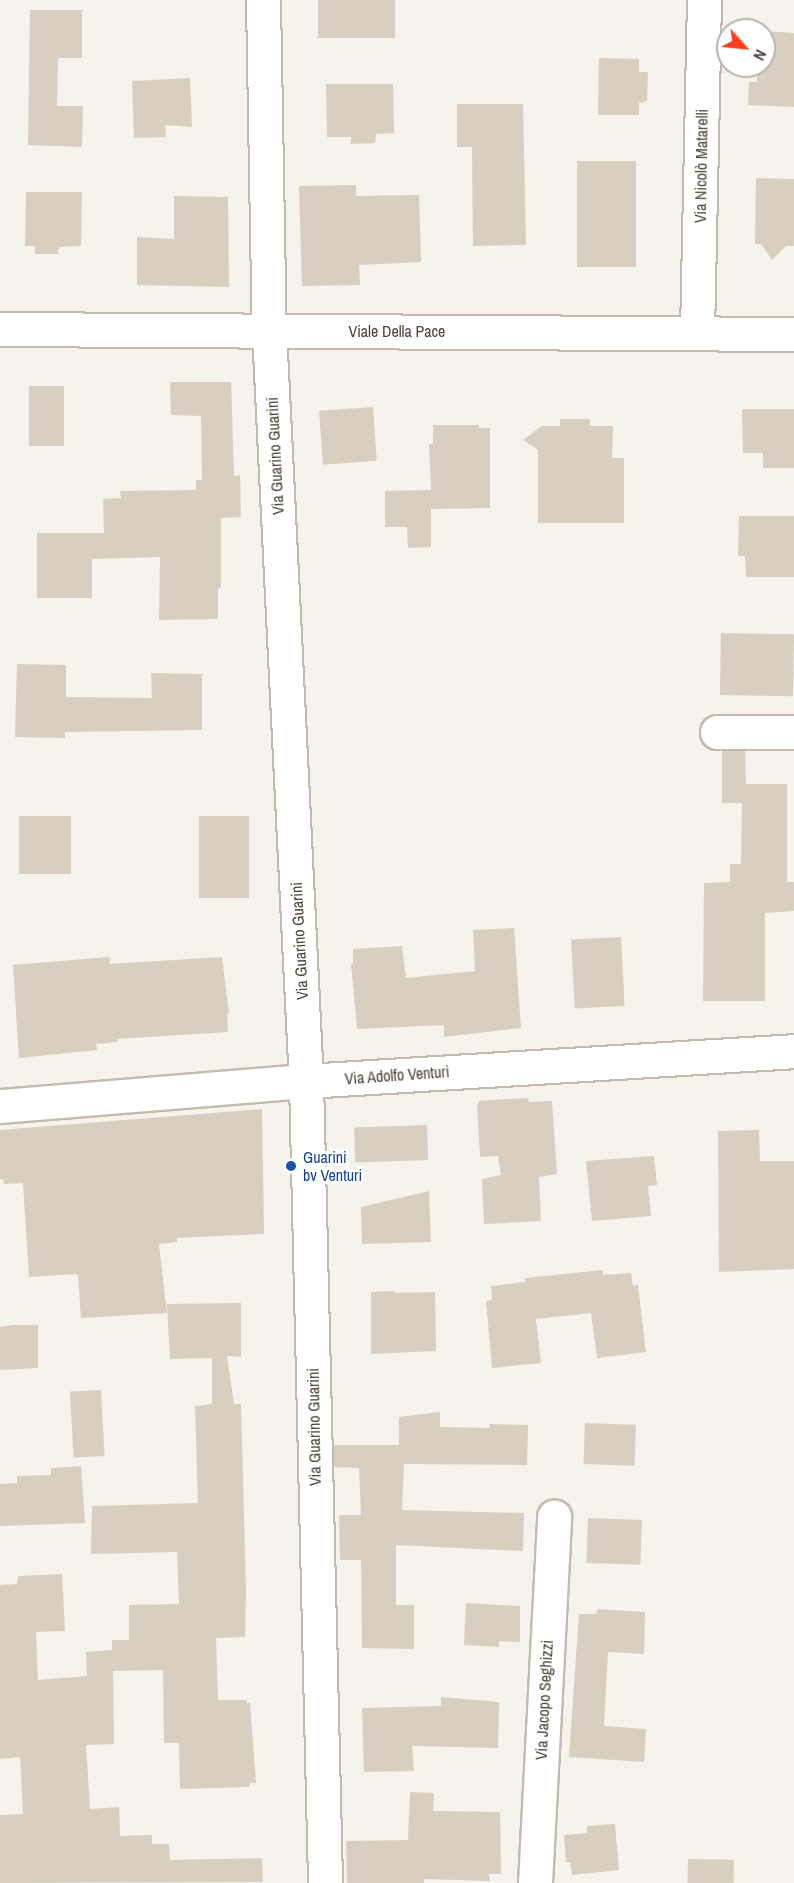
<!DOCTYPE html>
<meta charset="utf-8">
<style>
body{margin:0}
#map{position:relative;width:794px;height:1883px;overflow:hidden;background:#f6f3ec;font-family:"Archivo Narrow",sans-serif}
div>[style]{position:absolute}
.building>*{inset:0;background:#d8cfc1;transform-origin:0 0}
.roads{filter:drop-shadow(2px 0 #c2bbae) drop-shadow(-2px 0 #c2bbae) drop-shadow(0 2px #c2bbae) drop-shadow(0 -2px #c2bbae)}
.minor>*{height:33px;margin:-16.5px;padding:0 16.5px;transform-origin:16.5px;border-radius:16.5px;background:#fff}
.dots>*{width:16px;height:16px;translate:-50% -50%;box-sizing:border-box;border:3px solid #fff;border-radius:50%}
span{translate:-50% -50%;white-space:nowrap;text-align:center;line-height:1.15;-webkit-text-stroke:6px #fff;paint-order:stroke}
.street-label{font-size:16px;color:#4b4439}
.transit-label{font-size:16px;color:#164399}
.left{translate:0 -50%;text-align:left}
.north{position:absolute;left:716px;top:18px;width:60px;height:60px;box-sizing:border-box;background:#fff;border:2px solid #b7b4b0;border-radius:50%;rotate:117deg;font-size:16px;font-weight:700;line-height:24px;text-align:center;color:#4b4439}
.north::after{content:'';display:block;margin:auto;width:21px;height:27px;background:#fc3f1d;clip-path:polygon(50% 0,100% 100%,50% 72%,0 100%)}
</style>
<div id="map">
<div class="building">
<i style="left:318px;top:0;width:77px;height:38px"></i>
<i style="clip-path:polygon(30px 10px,82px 10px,82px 58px,58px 58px,57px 106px,83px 106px,82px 147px,28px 145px)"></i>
<i style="clip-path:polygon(764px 31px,794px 33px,794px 107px,748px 105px,749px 82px,757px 82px,757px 66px,764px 66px)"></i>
<i style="clip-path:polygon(599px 58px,639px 59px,639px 72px,648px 72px,647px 101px,639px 103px,639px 115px,598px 115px)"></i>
<i style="clip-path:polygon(190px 78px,192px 127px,165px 125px,166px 137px,134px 138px,132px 81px)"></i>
<i style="clip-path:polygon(326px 84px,393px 84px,394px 133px,376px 134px,375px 143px,351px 144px,351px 137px,327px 137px)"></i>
<i style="clip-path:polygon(457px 104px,523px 104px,526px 245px,473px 246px,472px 147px,457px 147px)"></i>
<i style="left:577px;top:161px;width:59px;height:106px"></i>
<i style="clip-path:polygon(756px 178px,794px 179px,794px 246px,786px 246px,772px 260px,761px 244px,755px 244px)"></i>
<i style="clip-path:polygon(356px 185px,356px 196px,419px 195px,421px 262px,359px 265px,360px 285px,302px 286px,299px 186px)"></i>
<i style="clip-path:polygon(26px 192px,82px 192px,81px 246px,59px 247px,58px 254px,35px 254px,35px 246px,25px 246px)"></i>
<i style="clip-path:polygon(174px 196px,228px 197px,229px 287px,137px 285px,137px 237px,174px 239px)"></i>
<i style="clip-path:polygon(170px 382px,231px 382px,234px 476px,240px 475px,241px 517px,221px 518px,221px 588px,218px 588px,218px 619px,159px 620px,160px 557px,92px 559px,92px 598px,37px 598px,37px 533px,104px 533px,103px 499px,121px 498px,120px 491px,196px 490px,196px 480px,202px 480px,201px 416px,171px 415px)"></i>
<i style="left:29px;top:386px;width:35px;height:60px"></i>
<i style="left:373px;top:407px;width:54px;height:54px;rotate:86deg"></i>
<i style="clip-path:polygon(742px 409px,794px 409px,794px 468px,763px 468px,763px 453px,743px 453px)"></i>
<i style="clip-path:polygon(560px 419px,590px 419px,590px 426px,613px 426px,612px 458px,624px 458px,624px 523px,538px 523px,538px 450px,523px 440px,542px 426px,560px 426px)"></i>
<i style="clip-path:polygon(433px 425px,479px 425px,479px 428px,490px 428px,490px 508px,431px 509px,431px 547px,408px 548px,407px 527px,385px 527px,385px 491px,431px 490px,429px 444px,433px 444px)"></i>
<i style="clip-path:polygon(739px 516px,794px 516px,794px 577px,746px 577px,745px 556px,738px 556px)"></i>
<i style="left:721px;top:633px;width:73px;height:62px;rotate:1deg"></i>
<i style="clip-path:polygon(17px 664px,66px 665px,66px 697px,152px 698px,151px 673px,202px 674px,202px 730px,65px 732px,65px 738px,15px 737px)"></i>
<i style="clip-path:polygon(722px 751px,745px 751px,746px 784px,787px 784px,787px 882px,794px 882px,794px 911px,765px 913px,765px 1001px,703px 1001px,704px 883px,730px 882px,730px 864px,741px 864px,742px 803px,722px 803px)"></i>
<i style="left:19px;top:816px;width:52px;height:58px"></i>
<i style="left:199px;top:816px;width:50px;height:82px"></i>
<i style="clip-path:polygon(514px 928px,521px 1028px,444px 1037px,444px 1025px,357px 1029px,351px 964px,353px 964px,353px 949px,402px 946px,406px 978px,475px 971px,473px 930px)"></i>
<i style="left:621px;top:937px;width:69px;height:50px;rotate:87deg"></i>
<i style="clip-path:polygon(109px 957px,110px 964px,222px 957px,229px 1014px,227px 1014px,228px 1032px,117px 1039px,117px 1042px,96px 1044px,97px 1050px,19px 1058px,13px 965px)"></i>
<i style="clip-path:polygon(528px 1098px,529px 1102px,552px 1101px,557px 1174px,539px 1177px,541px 1221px,484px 1224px,482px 1179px,501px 1175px,498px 1156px,480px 1157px,477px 1106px,479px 1101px)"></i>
<i style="clip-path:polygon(262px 1109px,264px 1234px,177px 1238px,177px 1242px,159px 1244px,167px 1313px,81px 1318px,78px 1274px,29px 1277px,23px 1183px,4px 1184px,3px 1179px,0 1179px,0 1130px)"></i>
<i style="left:427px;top:1125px;width:35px;height:73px;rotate:88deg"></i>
<i style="clip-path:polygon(759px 1130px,760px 1161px,794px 1161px,794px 1269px,719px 1272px,718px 1131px)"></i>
<i style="clip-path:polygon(654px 1156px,657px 1185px,648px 1186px,651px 1216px,592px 1221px,586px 1161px)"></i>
<i style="clip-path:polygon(429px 1191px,431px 1242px,362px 1244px,361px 1207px)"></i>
<i style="clip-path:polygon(603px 1270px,603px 1275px,631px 1273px,633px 1286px,638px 1285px,646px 1352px,597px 1358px,591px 1313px,536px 1319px,541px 1363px,492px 1368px,486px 1301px,492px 1300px,491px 1286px,525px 1282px,525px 1278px)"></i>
<i style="clip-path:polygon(394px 1291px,394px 1293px,435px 1292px,436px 1351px,371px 1354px,371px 1292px)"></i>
<i style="clip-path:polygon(241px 1303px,241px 1357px,227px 1356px,234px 1404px,241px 1404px,246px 1592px,245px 1637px,216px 1638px,218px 1700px,247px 1700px,247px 1703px,250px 1703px,256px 1783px,250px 1783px,249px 1787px,180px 1789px,179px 1743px,164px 1743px,163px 1670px,113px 1671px,114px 1744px,86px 1745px,90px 1809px,119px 1807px,120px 1836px,152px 1835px,152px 1844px,169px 1844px,170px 1860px,262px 1858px,263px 1882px,0 1883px,0 1815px,23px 1814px,20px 1757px,0 1759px,0 1585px,17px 1584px,18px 1576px,62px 1574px,65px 1631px,36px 1632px,38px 1680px,87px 1676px,86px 1652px,112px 1650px,112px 1640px,129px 1640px,129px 1605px,179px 1604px,177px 1552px,91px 1554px,92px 1506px,198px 1503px,195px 1406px,212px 1404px,212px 1358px,170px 1359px,167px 1304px)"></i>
<i style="clip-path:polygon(12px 1325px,38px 1325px,38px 1368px,0 1370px,0 1327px)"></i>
<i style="left:101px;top:1390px;width:66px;height:31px;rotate:87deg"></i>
<i style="clip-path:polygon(440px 1412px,440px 1427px,489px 1428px,490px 1424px,528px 1425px,527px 1465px,404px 1464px,402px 1510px,524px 1513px,523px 1551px,396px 1545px,396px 1605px,414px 1605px,414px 1649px,362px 1648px,361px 1560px,340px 1560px,339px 1515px,361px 1515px,359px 1468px,334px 1467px,333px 1445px,399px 1445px,399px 1417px)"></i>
<i style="left:585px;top:1423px;width:51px;height:41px;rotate:2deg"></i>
<i style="clip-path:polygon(81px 1466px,85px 1523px,0 1526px,0 1484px,17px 1483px,17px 1476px,51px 1475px,51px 1468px)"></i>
<i style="left:588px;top:1518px;width:54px;height:45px;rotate:2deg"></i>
<i style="clip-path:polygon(466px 1603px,520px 1606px,520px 1642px,499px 1641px,499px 1647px,464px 1645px)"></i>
<i style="clip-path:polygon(598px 1609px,645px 1612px,644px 1654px,608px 1652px,604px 1726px,646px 1729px,644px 1762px,569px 1757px,579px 1614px,596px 1614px)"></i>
<i style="clip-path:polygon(441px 1697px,499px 1702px,498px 1748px,412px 1746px,414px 1771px,364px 1772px,362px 1708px,441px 1706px)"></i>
<i style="clip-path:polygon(410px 1792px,434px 1793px,433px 1811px,500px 1812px,501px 1874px,489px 1874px,490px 1881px,424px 1879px,424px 1883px,347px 1883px,346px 1841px,408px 1840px)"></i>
<i style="clip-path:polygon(615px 1824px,619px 1870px,572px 1875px,570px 1862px,566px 1862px,564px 1835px,587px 1833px,587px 1826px)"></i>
<i style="left:688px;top:1859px;width:46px;height:24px;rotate:1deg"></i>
</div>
<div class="roads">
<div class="minor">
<i style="left:263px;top:0;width:331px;rotate:89deg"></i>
<i style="left:269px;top:331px;width:751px;rotate:87.18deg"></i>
<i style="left:306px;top:1081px;width:802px;rotate:88.64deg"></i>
<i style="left:0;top:329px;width:794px;rotate:0.36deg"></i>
<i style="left:697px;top:333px;width:333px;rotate:-88.8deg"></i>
<i style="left:717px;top:732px;width:77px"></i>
<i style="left:0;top:1106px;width:307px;rotate:-4.7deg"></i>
<i style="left:306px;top:1081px;width:489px;rotate:-3.5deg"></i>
<i style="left:535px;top:1883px;width:367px;rotate:-87deg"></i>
</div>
</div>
<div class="dots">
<i style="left:291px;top:1166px;background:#1a4fb4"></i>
</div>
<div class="street-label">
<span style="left:701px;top:166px;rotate:-89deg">Via Nicolò Matarelli</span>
<span style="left:397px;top:331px">Viale Della Pace</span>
<span style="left:275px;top:456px;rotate:-93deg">Via Guarino Guarini</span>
<span style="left:299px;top:941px;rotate:-93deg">Via Guarino Guarini</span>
<span style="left:397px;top:1075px;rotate:-4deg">Via Adolfo Venturi</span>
<span style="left:314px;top:1427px;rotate:-91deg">Via Guarino Guarini</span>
<span style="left:544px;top:1700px;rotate:-87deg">Via Jacopo Seghizzi</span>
</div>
<div class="transit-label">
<span class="left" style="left:303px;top:1166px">Guarini<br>bv Venturi</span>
</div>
<div class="north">N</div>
</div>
